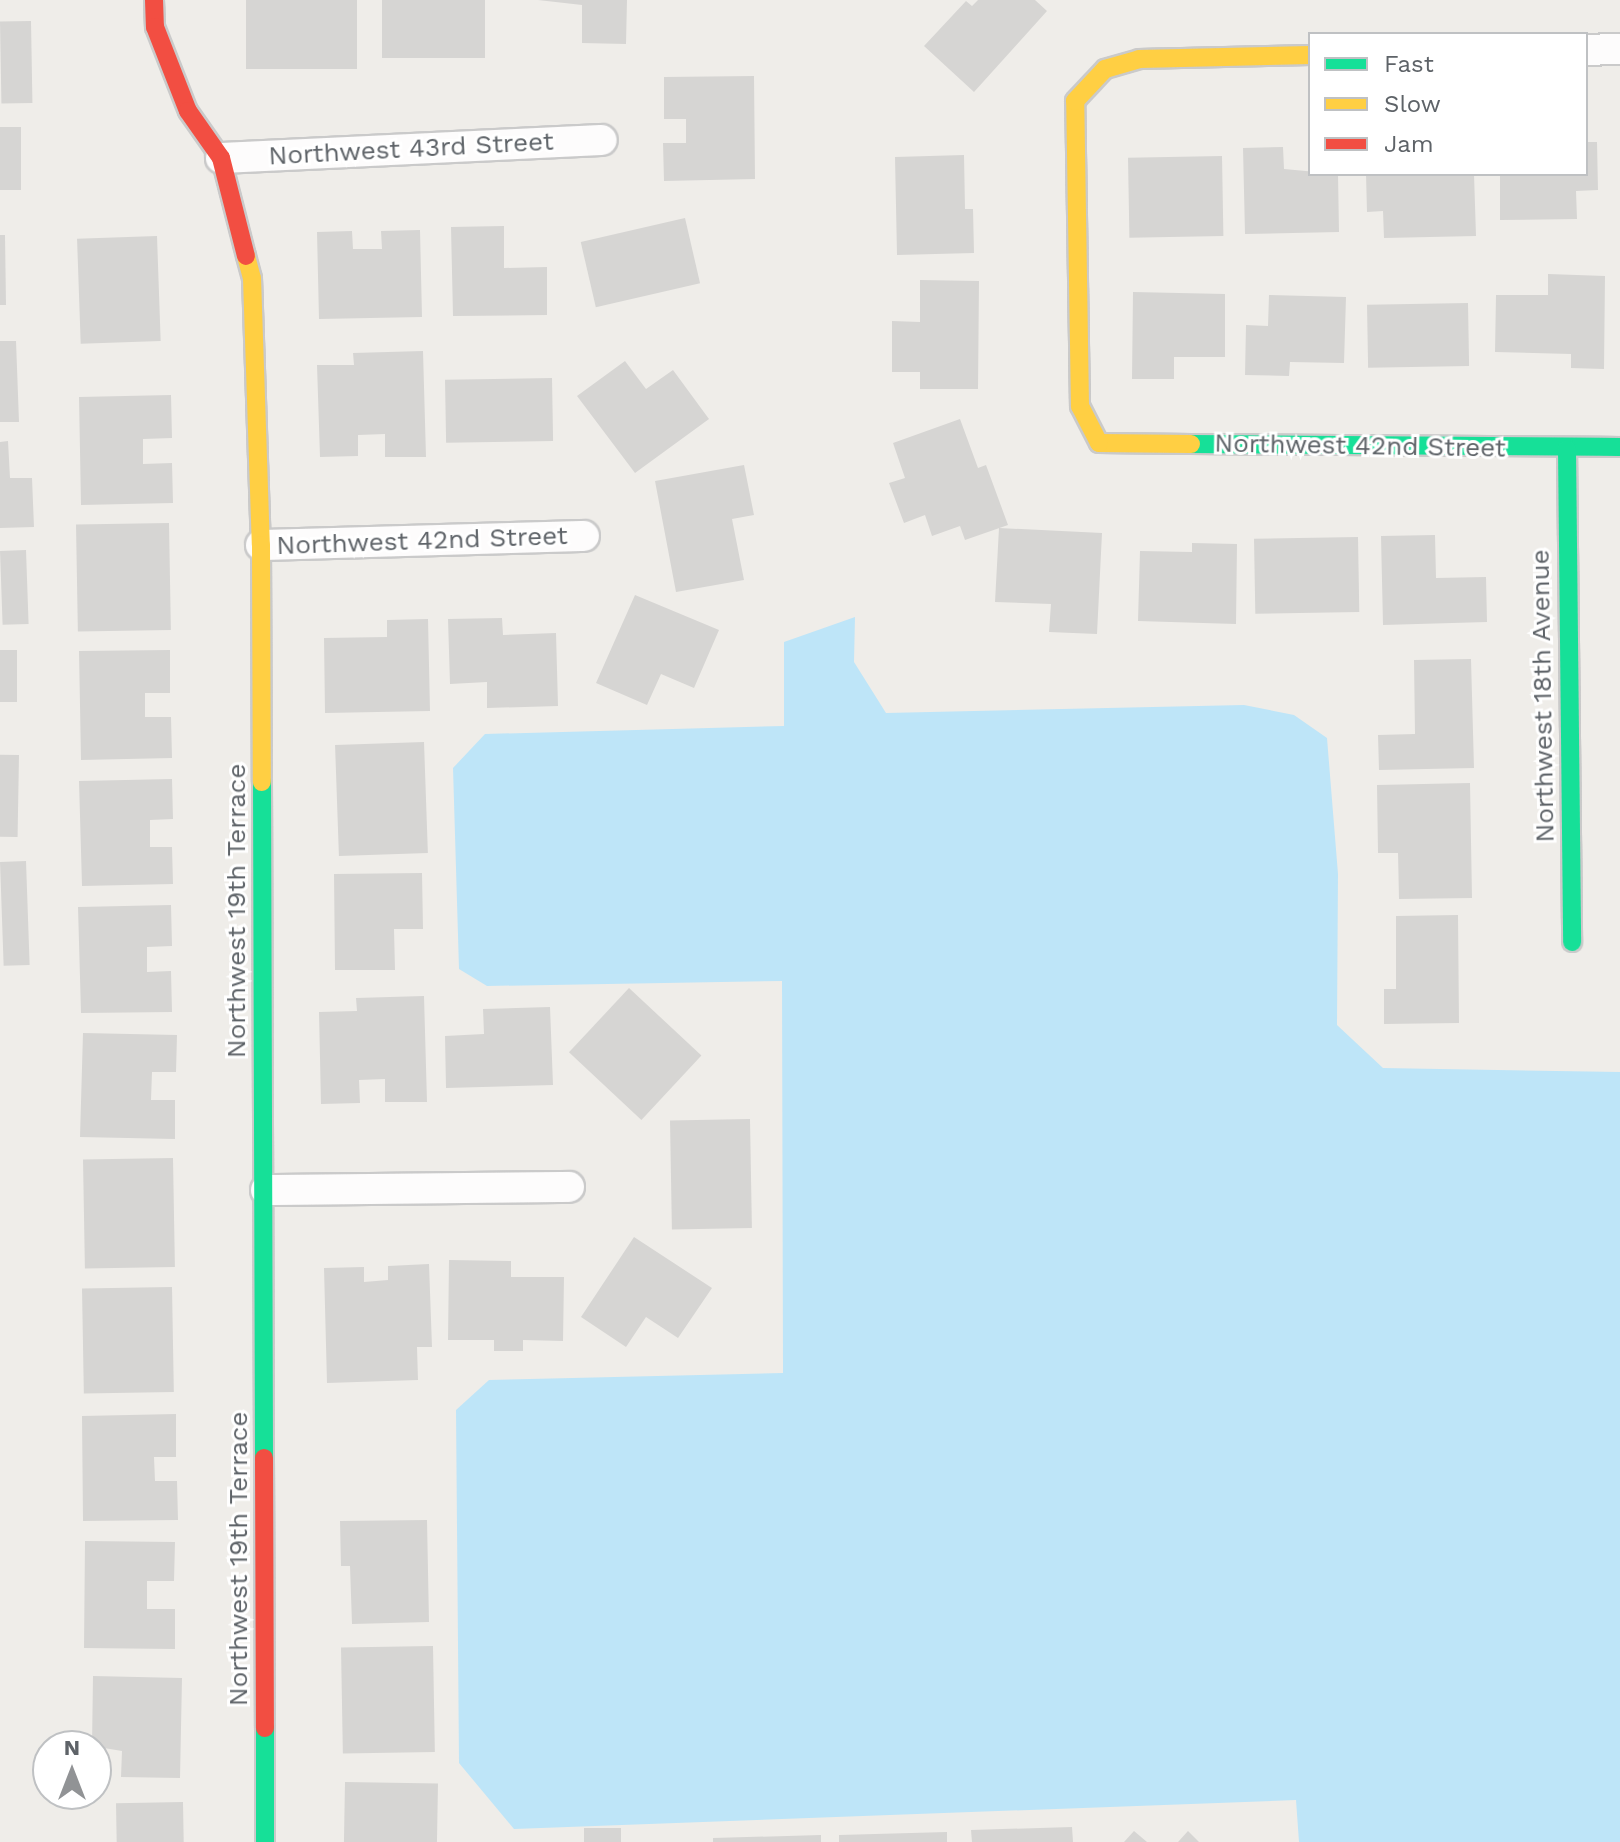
<!DOCTYPE html>
<style>
body{margin:0}
#map{position:relative;width:1620px;height:1842px;overflow:hidden;background:#efede9;font-family:"Work Sans",sans-serif}
div>[style]{position:absolute}
.water>*{inset:0;background:#bee5f8}
.building>*{inset:0;background:#d6d5d3;transform-origin:0 0}
.roads{filter:drop-shadow(2px 0 #cacaca) drop-shadow(-2px 0 #cacaca) drop-shadow(0 2px #cacaca) drop-shadow(0 -2px #cacaca)}
.street>*{height:30px;margin:-15px;padding:0 15px;transform-origin:15px;border-radius:15px;background:#fdfcfc}
.fast>*{height:18px;margin:-9px;padding:0 9px;transform-origin:9px;border-radius:9px;background:#16e098}
.slow>*{height:18px;margin:-9px;padding:0 9px;transform-origin:9px;border-radius:9px;background:#ffcf43}
.jam>*{height:18px;margin:-9px;padding:0 9px;transform-origin:9px;border-radius:9px;background:#f24e42}
span{translate:-50% -50%;white-space:nowrap;text-align:center;line-height:1.15;-webkit-text-stroke:6px #fff;paint-order:stroke}
.street-label{font-size:26px;color:#5e6368}
.legend{position:absolute;left:1308px;top:32px;width:280px;height:144px;box-sizing:border-box;background:#fff;border:2px solid #bfc1c3;margin:0;padding:10px 14px;list-style:none;font-size:24px;color:#5e6368}
.legend li{display:flex;align-items:center;gap:16px;height:40px}
.legend b{width:40px;border:2px solid #bfc1c3}
.north{position:absolute;left:32px;top:1730px;width:80px;height:80px;box-sizing:border-box;background:#fff;border:2px solid #bfc1c3;border-radius:50%;rotate:0deg;font-size:22px;font-weight:700;line-height:32px;text-align:center;color:#5e6368}
.north::after{content:'';display:block;margin:auto;width:28px;height:36px;background:#919395;clip-path:polygon(50% 0,100% 100%,50% 72%,0 100%)}
</style>
<div id="map">
<div class="water">
<i style="clip-path:polygon(855px 617px,854px 662px,886px 713px,1244px 705px,1294px 715px,1327px 738px,1338px 874px,1337px 1025px,1383px 1068px,1620px 1072px,1620px 1842px,1299px 1842px,1296px 1800px,514px 1829px,459px 1763px,456px 1410px,489px 1380px,783px 1373px,782px 981px,487px 986px,459px 969px,453px 768px,485px 734px,784px 726px,784px 642px)"></i>
</div>
<div class="building">
<i style="left:246px;top:0;width:111px;height:69px"></i>
<i style="left:382px;top:0;width:103px;height:58px"></i>
<i style="clip-path:polygon(538px 0,627px 0,626px 44px,582px 43px,582px 5px)"></i>
<i style="clip-path:polygon(978px 0,1035px 0,1047px 11px,974px 92px,924px 46px,966px 1px,972px 6px)"></i>
<i style="left:31px;top:21px;width:82px;height:31px;rotate:89deg"></i>
<i style="clip-path:polygon(754px 76px,755px 179px,664px 181px,663px 143px,686px 143px,686px 119px,664px 119px,664px 77px)"></i>
<i style="left:0;top:127px;width:21px;height:63px"></i>
<i style="clip-path:polygon(1586px 142px,1597px 142px,1598px 190px,1576px 191px,1577px 219px,1500px 220px,1500px 174px,1586px 174px)"></i>
<i style="clip-path:polygon(1283px 147px,1284px 169px,1338px 174px,1339px 232px,1245px 234px,1243px 148px)"></i>
<i style="clip-path:polygon(964px 155px,965px 209px,973px 209px,974px 253px,897px 255px,895px 157px)"></i>
<i style="left:1222px;top:156px;width:80px;height:94px;rotate:89deg"></i>
<i style="clip-path:polygon(1366px 174px,1474px 174px,1476px 236px,1384px 238px,1383px 211px,1367px 212px)"></i>
<i style="left:685px;top:218px;width:67px;height:107px;rotate:77deg"></i>
<i style="clip-path:polygon(504px 226px,504px 268px,547px 267px,547px 315px,453px 316px,451px 227px)"></i>
<i style="clip-path:polygon(420px 230px,422px 317px,319px 319px,317px 232px,352px 231px,353px 249px,382px 249px,381px 231px)"></i>
<i style="clip-path:polygon(0 235px,5px 235px,6px 305px,0 305px)"></i>
<i style="left:157px;top:236px;width:105px;height:80px;rotate:88deg"></i>
<i style="clip-path:polygon(1548px 274px,1605px 276px,1604px 369px,1571px 368px,1571px 354px,1495px 352px,1496px 295px,1548px 295px)"></i>
<i style="clip-path:polygon(920px 280px,979px 281px,978px 389px,920px 389px,920px 372px,892px 372px,892px 321px,920px 322px)"></i>
<i style="clip-path:polygon(1133px 292px,1225px 294px,1225px 357px,1174px 357px,1174px 379px,1132px 379px)"></i>
<i style="clip-path:polygon(1269px 295px,1346px 297px,1344px 363px,1290px 362px,1289px 376px,1245px 375px,1246px 325px,1268px 326px)"></i>
<i style="left:1468px;top:303px;width:63px;height:101px;rotate:89deg"></i>
<i style="clip-path:polygon(0 341px,16px 341px,19px 422px,0 422px)"></i>
<i style="clip-path:polygon(423px 351px,426px 457px,385px 457px,385px 434px,358px 435px,358px 456px,320px 457px,317px 365px,354px 365px,353px 353px)"></i>
<i style="clip-path:polygon(625px 361px,646px 389px,673px 370px,709px 419px,635px 473px,577px 396px)"></i>
<i style="left:552px;top:378px;width:63px;height:107px;rotate:89deg"></i>
<i style="clip-path:polygon(171px 395px,172px 438px,143px 439px,143px 464px,172px 463px,173px 503px,81px 505px,79px 397px)"></i>
<i style="clip-path:polygon(960px 419px,978px 468px,986px 465px,1008px 525px,965px 540px,960px 526px,932px 536px,925px 515px,904px 523px,889px 483px,905px 478px,893px 443px)"></i>
<i style="clip-path:polygon(8px 441px,10px 478px,32px 478px,34px 527px,0 528px,0 442px)"></i>
<i style="clip-path:polygon(744px 465px,754px 515px,732px 519px,744px 580px,676px 592px,655px 481px)"></i>
<i style="left:169px;top:523px;width:107px;height:93px;rotate:89deg"></i>
<i style="clip-path:polygon(999px 528px,1102px 533px,1097px 634px,1049px 632px,1051px 604px,995px 602px)"></i>
<i style="clip-path:polygon(1435px 535px,1436px 578px,1486px 577px,1487px 622px,1383px 625px,1381px 536px)"></i>
<i style="left:1358px;top:537px;width:75px;height:104px;rotate:89deg"></i>
<i style="clip-path:polygon(1192px 543px,1237px 544px,1236px 624px,1138px 621px,1140px 551px,1192px 552px)"></i>
<i style="left:26px;top:550px;width:74px;height:26px;rotate:88deg"></i>
<i style="clip-path:polygon(635px 595px,719px 630px,694px 688px,661px 674px,647px 705px,596px 683px)"></i>
<i style="clip-path:polygon(502px 618px,503px 635px,556px 633px,558px 706px,487px 708px,487px 682px,450px 684px,448px 619px)"></i>
<i style="clip-path:polygon(428px 619px,430px 711px,325px 713px,324px 638px,387px 637px,387px 620px)"></i>
<i style="left:0;top:650px;width:17px;height:52px"></i>
<i style="clip-path:polygon(170px 650px,170px 693px,145px 693px,145px 717px,171px 717px,172px 758px,81px 760px,79px 651px)"></i>
<i style="clip-path:polygon(1471px 659px,1474px 768px,1379px 770px,1378px 735px,1415px 734px,1414px 660px)"></i>
<i style="left:424px;top:742px;width:111px;height:89px;rotate:88deg"></i>
<i style="left:19px;top:755px;width:82px;height:19px;rotate:91deg"></i>
<i style="clip-path:polygon(172px 779px,173px 819px,150px 820px,150px 847px,172px 847px,173px 884px,82px 886px,79px 781px)"></i>
<i style="clip-path:polygon(1470px 783px,1472px 898px,1399px 899px,1398px 853px,1378px 853px,1377px 785px)"></i>
<i style="left:26px;top:861px;width:104px;height:26px;rotate:88deg"></i>
<i style="clip-path:polygon(422px 873px,423px 929px,394px 929px,395px 970px,335px 970px,334px 874px)"></i>
<i style="clip-path:polygon(171px 905px,172px 946px,147px 947px,147px 972px,171px 971px,172px 1012px,81px 1013px,78px 907px)"></i>
<i style="clip-path:polygon(1458px 915px,1459px 1023px,1384px 1024px,1384px 989px,1396px 989px,1396px 916px)"></i>
<i style="left:629px;top:988px;width:99px;height:88px;rotate:43deg"></i>
<i style="clip-path:polygon(424px 996px,427px 1102px,385px 1102px,385px 1079px,359px 1080px,360px 1103px,321px 1104px,319px 1012px,357px 1011px,356px 998px)"></i>
<i style="clip-path:polygon(550px 1007px,553px 1085px,446px 1088px,445px 1036px,484px 1034px,483px 1009px)"></i>
<i style="clip-path:polygon(83px 1033px,177px 1035px,176px 1072px,152px 1072px,151px 1100px,175px 1100px,175px 1139px,80px 1137px)"></i>
<i style="left:750px;top:1119px;width:109px;height:80px;rotate:89deg"></i>
<i style="left:173px;top:1158px;width:109px;height:90px;rotate:89deg"></i>
<i style="clip-path:polygon(634px 1237px,712px 1288px,678px 1338px,646px 1317px,626px 1347px,581px 1317px)"></i>
<i style="clip-path:polygon(449px 1260px,511px 1261px,511px 1277px,564px 1277px,563px 1341px,523px 1340px,523px 1351px,494px 1351px,494px 1340px,448px 1340px)"></i>
<i style="clip-path:polygon(429px 1264px,432px 1347px,417px 1347px,418px 1380px,327px 1383px,324px 1268px,364px 1267px,364px 1282px,388px 1280px,388px 1266px)"></i>
<i style="left:172px;top:1287px;width:105px;height:90px;rotate:89deg"></i>
<i style="clip-path:polygon(176px 1414px,176px 1457px,154px 1457px,155px 1481px,177px 1481px,178px 1520px,83px 1521px,82px 1416px)"></i>
<i style="clip-path:polygon(427px 1520px,429px 1622px,352px 1624px,350px 1566px,341px 1566px,340px 1521px)"></i>
<i style="clip-path:polygon(85px 1541px,175px 1542px,174px 1581px,147px 1581px,147px 1609px,175px 1609px,175px 1649px,84px 1648px)"></i>
<i style="left:433px;top:1646px;width:106px;height:92px;rotate:89deg"></i>
<i style="clip-path:polygon(93px 1676px,182px 1678px,180px 1778px,121px 1777px,122px 1751px,92px 1746px)"></i>
<i style="left:345px;top:1782px;width:93px;height:60px;rotate:1deg"></i>
<i style="left:183px;top:1802px;width:40px;height:67px;rotate:89deg"></i>
<i style="clip-path:polygon(1072px 1827px,1073px 1842px,972px 1842px,971px 1830px)"></i>
<i style="left:621px;top:1828px;width:14px;height:37px;rotate:90deg"></i>
<i style="clip-path:polygon(1134px 1831px,1147px 1842px,1124px 1842px)"></i>
<i style="clip-path:polygon(1188px 1831px,1199px 1842px,1178px 1842px)"></i>
<i style="clip-path:polygon(947px 1832px,947px 1842px,839px 1842px,839px 1835px)"></i>
<i style="clip-path:polygon(821px 1835px,821px 1842px,713px 1842px,713px 1838px)"></i>
</div>
<div class="roads">
<div class="street">
<i style="left:1586px;top:50px;width:34px;rotate:-2deg"></i>
<i style="left:221px;top:158px;width:381px;rotate:-2.7deg"></i>
<i style="left:261px;top:545px;width:323px;rotate:-1.6deg"></i>
<i style="left:266px;top:1190px;width:303px;rotate:-0.6deg"></i>
</div>
<div class="fast">
<i style="left:1191px;top:444px;width:429px;rotate:0.4deg"></i>
<i style="left:1567px;top:449px;width:493px;rotate:89.4deg"></i>
<i style="left:262px;top:782px;width:676px;rotate:89.83deg"></i>
<i style="left:265px;top:1728px;width:114px;rotate:90deg"></i>
</div>
<div class="slow">
<i style="left:246px;top:256px;width:23px;rotate:75deg"></i>
<i style="left:252px;top:278px;width:267px;rotate:88.1deg"></i>
<i style="left:261px;top:545px;width:237px;rotate:89.8deg"></i>
<i style="left:1191px;top:444px;width:92px;rotate:-179.4deg"></i>
<i style="left:1099px;top:443px;width:42px;rotate:-117.2deg"></i>
<i style="left:1080px;top:406px;width:305px;rotate:-90.9deg"></i>
<i style="left:1075px;top:101px;width:44px;rotate:-46.8deg"></i>
<i style="left:1105px;top:69px;width:35px;rotate:-16deg"></i>
<i style="left:1139px;top:59px;width:171px;rotate:-1.3deg"></i>
</div>
<div class="jam">
<i style="left:154px;top:0;width:27px;rotate:88deg"></i>
<i style="left:155px;top:27px;width:90px;rotate:68.6deg"></i>
<i style="left:188px;top:111px;width:57px;rotate:54.9deg"></i>
<i style="left:221px;top:158px;width:101px;rotate:75.7deg"></i>
<i style="left:264px;top:1458px;width:270px;rotate:89.8deg"></i>
</div>
</div>
<div class="street-label">
<span style="left:411px;top:149px;rotate:-3deg">Northwest 43rd Street</span>
<span style="left:1360px;top:446px;rotate:1deg">Northwest 42nd Street</span>
<span style="left:422px;top:541px;rotate:-2deg">Northwest 42nd Street</span>
<span style="left:1543px;top:696px;rotate:-91deg">Northwest 18th Avenue</span>
<span style="left:237px;top:911px;rotate:-90deg">Northwest 19th Terrace</span>
<span style="left:239px;top:1559px;rotate:-90deg">Northwest 19th Terrace</span>
</div>
<ul class="legend">
<li><b style="height:10px;background:#16e098"></b>Fast</li>
<li><b style="height:10px;background:#ffcf43"></b>Slow</li>
<li><b style="height:10px;background:#f24e42"></b>Jam</li>
</ul>
<div class="north">N</div>
</div>
